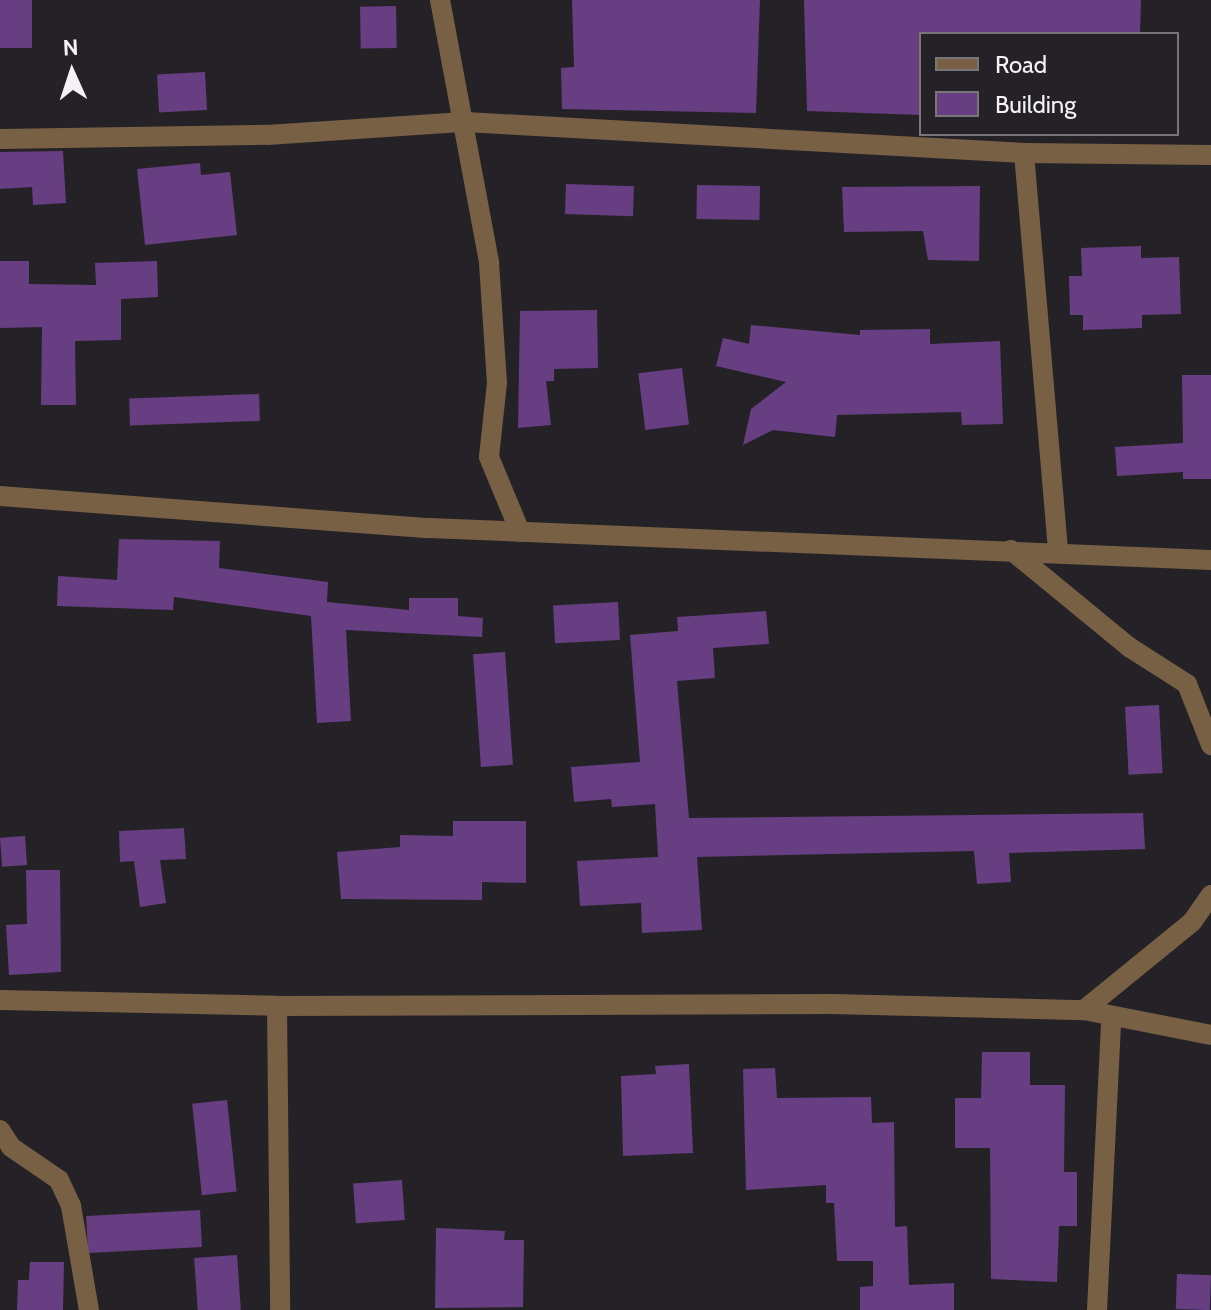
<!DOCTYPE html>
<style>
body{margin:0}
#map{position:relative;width:1211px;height:1310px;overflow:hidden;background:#252227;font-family:Cabin,sans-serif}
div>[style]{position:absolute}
.building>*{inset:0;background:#673e81;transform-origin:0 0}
.street>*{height:20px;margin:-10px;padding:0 10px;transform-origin:10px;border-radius:10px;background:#786044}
span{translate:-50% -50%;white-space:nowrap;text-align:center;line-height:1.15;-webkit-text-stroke:6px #252227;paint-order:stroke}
.legend{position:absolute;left:919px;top:32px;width:260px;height:104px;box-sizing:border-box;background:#252227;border:2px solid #787579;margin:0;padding:10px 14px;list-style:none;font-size:24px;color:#f4f2f5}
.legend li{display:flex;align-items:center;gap:16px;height:40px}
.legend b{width:40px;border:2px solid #787579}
.north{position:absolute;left:32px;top:32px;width:80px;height:80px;-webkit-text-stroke:6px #252227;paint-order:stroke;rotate:357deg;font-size:22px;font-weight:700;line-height:32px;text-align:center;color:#f4f2f5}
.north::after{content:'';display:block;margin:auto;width:28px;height:36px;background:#f4f2f5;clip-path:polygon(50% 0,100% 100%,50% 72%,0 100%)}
</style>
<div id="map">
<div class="building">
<i style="left:0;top:0;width:32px;height:48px"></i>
<i style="clip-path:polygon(572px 0,760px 0,756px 113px,562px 109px,561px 68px,574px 67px)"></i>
<i style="clip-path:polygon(804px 0,1141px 0,1140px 34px,921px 34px,921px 115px,807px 111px)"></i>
<i style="left:396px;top:6px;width:42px;height:36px;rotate:89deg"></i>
<i style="left:205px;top:72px;width:38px;height:48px;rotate:87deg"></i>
<i style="clip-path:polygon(63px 151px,66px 203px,33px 205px,32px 187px,0 189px,0 152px)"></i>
<i style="clip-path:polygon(200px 163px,201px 175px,230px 172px,237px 235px,145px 245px,137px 169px)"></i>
<i style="left:566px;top:184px;width:68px;height:30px;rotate:2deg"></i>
<i style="left:697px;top:185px;width:63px;height:34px;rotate:1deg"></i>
<i style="clip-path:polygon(980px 186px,979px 261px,928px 260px,923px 231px,844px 232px,842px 187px)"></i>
<i style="clip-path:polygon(1141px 246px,1141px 258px,1179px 257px,1181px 314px,1142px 315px,1142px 328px,1083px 330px,1083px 315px,1070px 315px,1069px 276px,1082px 276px,1081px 248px)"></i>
<i style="clip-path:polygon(0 261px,29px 261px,29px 284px,96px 285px,95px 263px,157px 261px,158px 297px,121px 299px,121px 340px,75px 341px,76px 405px,41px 405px,42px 327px,0 328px)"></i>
<i style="clip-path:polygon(597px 310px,598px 368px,554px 369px,554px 381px,546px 381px,551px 425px,518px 428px,520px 311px)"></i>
<i style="clip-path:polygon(751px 325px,860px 335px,860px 330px,930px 329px,930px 344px,1000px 341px,1003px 424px,962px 425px,961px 412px,837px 415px,835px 437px,773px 430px,743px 445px,751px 409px,786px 382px,716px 366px,723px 338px,749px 344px)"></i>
<i style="left:682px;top:368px;width:57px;height:44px;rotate:83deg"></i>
<i style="clip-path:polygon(1182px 375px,1211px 375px,1211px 479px,1183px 479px,1183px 472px,1117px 476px,1115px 447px,1183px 443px)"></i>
<i style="left:259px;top:394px;width:27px;height:130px;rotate:88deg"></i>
<i style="clip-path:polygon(119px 539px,220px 541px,219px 568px,328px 582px,327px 602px,409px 610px,409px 598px,458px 598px,458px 616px,483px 618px,482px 637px,346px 630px,351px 721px,317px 723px,311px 616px,174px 597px,173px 610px,57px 606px,58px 576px,117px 580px)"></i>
<i style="left:618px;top:602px;width:38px;height:65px;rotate:87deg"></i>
<i style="clip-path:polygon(766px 611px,769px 644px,713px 648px,715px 678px,677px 681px,689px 818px,1143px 813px,1145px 849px,1009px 853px,1011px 882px,977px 884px,974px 851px,697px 857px,702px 930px,642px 933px,641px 903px,580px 906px,577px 861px,658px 857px,655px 804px,612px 807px,611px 799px,574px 802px,571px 767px,640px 762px,630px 635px,678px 631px,677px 617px)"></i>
<i style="left:505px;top:652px;width:113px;height:32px;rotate:86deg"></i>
<i style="left:1159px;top:705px;width:68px;height:34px;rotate:87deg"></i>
<i style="clip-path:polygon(453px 821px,526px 821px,526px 883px,482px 882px,482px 900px,341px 899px,337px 852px,400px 847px,400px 835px,453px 836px)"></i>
<i style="clip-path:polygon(184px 828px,186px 859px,160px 860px,166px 903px,140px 907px,134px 861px,120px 862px,119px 831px)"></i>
<i style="left:25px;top:836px;width:29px;height:25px;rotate:86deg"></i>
<i style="clip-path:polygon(26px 870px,60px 870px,61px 972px,9px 975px,6px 925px,27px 924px)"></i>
<i style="clip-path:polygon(982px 1052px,1030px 1052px,1030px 1085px,1065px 1085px,1064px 1172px,1077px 1172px,1077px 1226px,1059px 1226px,1057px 1282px,991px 1279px,990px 1148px,955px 1148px,955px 1098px,981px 1098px)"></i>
<i style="clip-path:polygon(689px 1064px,693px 1153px,623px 1156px,621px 1076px,656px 1074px,655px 1066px)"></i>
<i style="clip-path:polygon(775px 1068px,777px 1098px,871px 1097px,872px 1123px,894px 1122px,895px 1227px,907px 1226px,909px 1285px,954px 1283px,954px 1310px,860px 1310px,860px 1287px,873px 1286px,873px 1261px,837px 1261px,834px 1203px,826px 1203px,826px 1185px,746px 1190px,743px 1069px)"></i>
<i style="left:227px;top:1100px;width:92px;height:35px;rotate:84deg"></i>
<i style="left:402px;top:1180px;width:40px;height:49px;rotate:86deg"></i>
<i style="left:200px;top:1210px;width:37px;height:114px;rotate:87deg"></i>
<i style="clip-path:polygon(436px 1228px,505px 1231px,504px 1240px,524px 1240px,523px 1307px,435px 1308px)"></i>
<i style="left:237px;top:1255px;width:55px;height:43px;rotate:86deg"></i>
<i style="clip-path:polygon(30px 1262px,64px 1262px,63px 1310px,17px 1310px,18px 1280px,29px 1280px)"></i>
<i style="left:1177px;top:1274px;width:34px;height:35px;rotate:2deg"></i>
</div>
<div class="street">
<i style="left:440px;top:0;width:268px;rotate:79.4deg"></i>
<i style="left:489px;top:263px;width:120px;rotate:86.2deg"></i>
<i style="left:497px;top:383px;width:74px;rotate:96.2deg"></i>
<i style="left:489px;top:457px;width:81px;rotate:67.5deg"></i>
<i style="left:0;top:139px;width:267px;rotate:-0.9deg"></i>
<i style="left:267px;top:135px;width:198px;rotate:-3.8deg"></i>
<i style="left:465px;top:122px;width:560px;rotate:3.17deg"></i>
<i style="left:1024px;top:153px;width:400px;rotate:85.1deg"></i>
<i style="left:1024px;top:153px;width:187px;rotate:0.6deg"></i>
<i style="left:0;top:496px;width:430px;rotate:4.3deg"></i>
<i style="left:429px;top:528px;width:783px;rotate:2.34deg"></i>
<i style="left:1011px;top:550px;width:153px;rotate:39.4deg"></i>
<i style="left:1129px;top:647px;width:69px;rotate:32.5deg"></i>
<i style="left:1187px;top:684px;width:66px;rotate:68.5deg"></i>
<i style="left:0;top:1000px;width:277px;rotate:1.2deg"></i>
<i style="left:277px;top:1006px;width:555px;rotate:-0.21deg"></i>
<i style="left:832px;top:1004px;width:252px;rotate:1.4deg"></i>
<i style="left:1084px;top:1010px;width:129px;rotate:11.1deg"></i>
<i style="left:277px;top:1006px;width:304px;rotate:89.4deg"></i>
<i style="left:1084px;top:1010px;width:139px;rotate:-39.2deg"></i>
<i style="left:1192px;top:922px;width:33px;rotate:-55deg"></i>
<i style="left:0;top:1130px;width:20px;rotate:57deg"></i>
<i style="left:11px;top:1147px;width:58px;rotate:34.5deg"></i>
<i style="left:59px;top:1180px;width:29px;rotate:65deg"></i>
<i style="left:71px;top:1206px;width:106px;rotate:80.2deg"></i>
<i style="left:1097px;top:1310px;width:291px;rotate:-87.2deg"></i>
</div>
<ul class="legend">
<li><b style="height:10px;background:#786044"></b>Road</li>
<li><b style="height:22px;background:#673e81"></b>Building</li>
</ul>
<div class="north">N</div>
</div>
